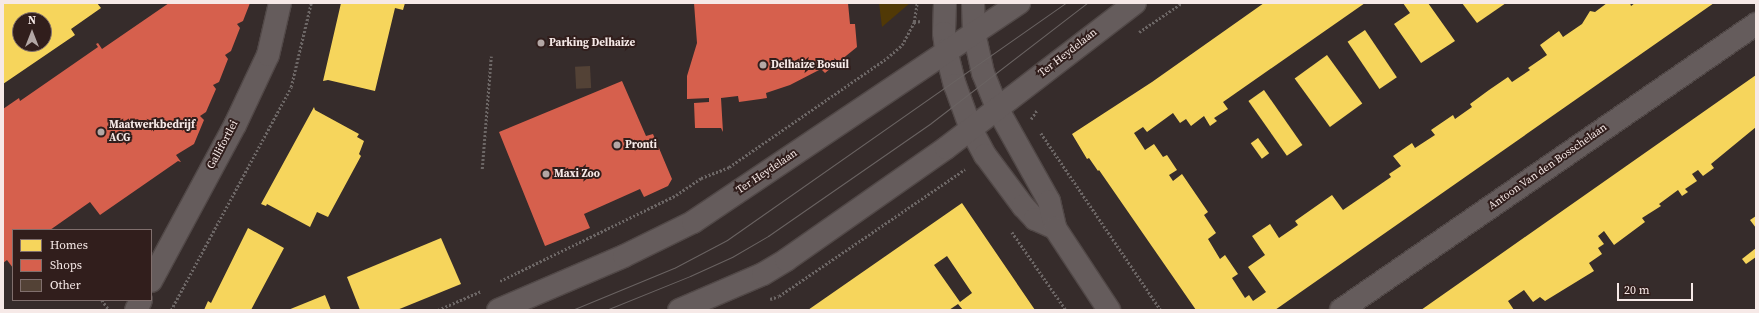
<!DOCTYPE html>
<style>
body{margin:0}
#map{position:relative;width:1759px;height:313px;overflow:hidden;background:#362c2b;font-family:"Source Serif 4",serif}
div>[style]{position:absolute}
.green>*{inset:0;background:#513906}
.homes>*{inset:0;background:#f6d55c;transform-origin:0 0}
.shops>*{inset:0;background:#d6604d}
.building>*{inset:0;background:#534236;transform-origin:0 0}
.path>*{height:2.5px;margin-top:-1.25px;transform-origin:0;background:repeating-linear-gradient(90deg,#6d6766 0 2px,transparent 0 4px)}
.roads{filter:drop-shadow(1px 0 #514847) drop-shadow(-1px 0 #514847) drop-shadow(0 1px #514847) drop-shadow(0 -1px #514847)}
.minor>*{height:22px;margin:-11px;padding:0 11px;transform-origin:11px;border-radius:11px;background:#655c5c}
.tram>*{height:1px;margin:-0.5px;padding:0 0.5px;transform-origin:0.5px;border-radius:0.5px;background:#6a6362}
.dots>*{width:11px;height:11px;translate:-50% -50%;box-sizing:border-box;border:2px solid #311e1c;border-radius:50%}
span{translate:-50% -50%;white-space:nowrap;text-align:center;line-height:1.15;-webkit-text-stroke:4px #311e1c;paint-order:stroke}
.poi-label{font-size:11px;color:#f6e9e7;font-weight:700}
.left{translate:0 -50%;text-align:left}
.street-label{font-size:11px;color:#f6e9e7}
.frame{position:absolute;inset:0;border:4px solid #f6e9e7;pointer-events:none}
.legend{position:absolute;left:12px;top:229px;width:140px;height:72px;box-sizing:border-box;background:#311e1c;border:1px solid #806f6d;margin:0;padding:5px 7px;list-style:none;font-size:12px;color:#f6e9e7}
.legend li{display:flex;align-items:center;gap:8px;height:20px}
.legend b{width:20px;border:1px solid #806f6d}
.north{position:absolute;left:12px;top:12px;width:40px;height:40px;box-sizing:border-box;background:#311e1c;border:1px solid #806f6d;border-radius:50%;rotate:0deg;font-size:11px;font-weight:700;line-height:16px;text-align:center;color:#f6e9e7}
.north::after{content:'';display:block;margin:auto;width:14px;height:18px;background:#b3a7a5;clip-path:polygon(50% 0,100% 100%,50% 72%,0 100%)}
.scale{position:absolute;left:1617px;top:283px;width:76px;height:18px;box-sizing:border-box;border:2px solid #f6e9e7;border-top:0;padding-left:5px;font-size:12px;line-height:14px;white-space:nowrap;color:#f6e9e7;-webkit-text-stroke:3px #311e1c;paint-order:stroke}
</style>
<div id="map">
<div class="green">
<i style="clip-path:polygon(879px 3px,910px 3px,882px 27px)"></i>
</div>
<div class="homes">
<i style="clip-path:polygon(evenodd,3px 3px,97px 3px,101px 8px,71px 29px,75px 35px,3px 84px,3px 3px,20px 20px,44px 20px,44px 44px,20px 44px,20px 20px)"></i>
<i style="clip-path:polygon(341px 3px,405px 3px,403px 10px,395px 8px,375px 91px,328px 80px,323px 81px)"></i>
<i style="clip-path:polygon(1264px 3px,1365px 3px,1223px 102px,1228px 109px,1214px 118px,1217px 121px,1210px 126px,1204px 116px,1191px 126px,1186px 119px,1180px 123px,1173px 113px,1147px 132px,1143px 127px,1134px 133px,1145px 150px,1154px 144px,1163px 157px,1167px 155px,1177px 170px,1169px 175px,1173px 181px,1182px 174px,1208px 212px,1204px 215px,1216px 233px,1208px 239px,1220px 259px,1225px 255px,1238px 274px,1232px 278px,1245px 298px,1249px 295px,1253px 301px,1266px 292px,1248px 267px,1265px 255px,1252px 236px,1270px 224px,1279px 238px,1298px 225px,1295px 221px,1332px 195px,1343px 210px,1391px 177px,1389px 174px,1401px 166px,1393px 156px,1412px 143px,1415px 148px,1435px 135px,1431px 130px,1453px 115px,1455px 119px,1472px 107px,1470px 104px,1489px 90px,1508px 77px,1512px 82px,1530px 70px,1528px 68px,1547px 55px,1540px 45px,1559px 31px,1563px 37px,1582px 24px,1590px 11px,1595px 12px,1607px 3px,1630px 3px,1631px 6px,1635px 3px,1714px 3px,1275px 310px,1196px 310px,1099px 170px,1098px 171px,1089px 158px,1087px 159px,1072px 134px,1152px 82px)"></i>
<i style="clip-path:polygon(1403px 3px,1428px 3px,1455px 41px,1421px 63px,1394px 24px,1410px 13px)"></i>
<i style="clip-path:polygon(1462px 3px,1506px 3px,1477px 23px)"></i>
<i style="left:1365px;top:30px;width:57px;height:21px;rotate:56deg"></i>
<i style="left:1327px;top:55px;width:60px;height:40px;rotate:54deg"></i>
<i style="clip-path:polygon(1756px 75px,1756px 127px,1711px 164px,1714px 168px,1703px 176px,1698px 170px,1692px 174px,1697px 181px,1685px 189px,1688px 192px,1682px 196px,1678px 190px,1659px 204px,1661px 206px,1642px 218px,1645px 222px,1614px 245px,1604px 231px,1598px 236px,1604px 244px,1598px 248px,1602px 254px,1589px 263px,1594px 271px,1545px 301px,1540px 297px,1533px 302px,1524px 290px,1508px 301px,1514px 310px,1421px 310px)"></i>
<i style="left:1264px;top:90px;width:67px;height:19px;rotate:55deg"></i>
<i style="clip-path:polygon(314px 107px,315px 110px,359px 134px,357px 137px,364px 141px,359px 154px,361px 156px,328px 217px,317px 212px,310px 227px,267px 204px,266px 206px,261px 204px)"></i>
<i style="left:1258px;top:138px;width:19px;height:9px;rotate:54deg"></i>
<i style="clip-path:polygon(evenodd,962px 203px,1035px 310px,963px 310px,958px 304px,949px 310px,808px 310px,962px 203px,947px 256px,972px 293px,960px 302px,934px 265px,947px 256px)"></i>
<i style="clip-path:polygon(1756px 216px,1756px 228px,1750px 220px)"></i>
<i style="clip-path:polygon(248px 228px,284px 248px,251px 310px,204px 310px,208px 301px,211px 303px)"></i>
<i style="clip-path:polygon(441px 238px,461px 284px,397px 310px,360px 310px,347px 277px)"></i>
<i style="clip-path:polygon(1756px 248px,1756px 257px,1746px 264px,1742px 259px)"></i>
<i style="clip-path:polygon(325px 295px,331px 310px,288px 310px)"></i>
</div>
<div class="shops">
<i style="clip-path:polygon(169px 3px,250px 3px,243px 21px,237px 24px,240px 28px,231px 51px,225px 55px,228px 59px,219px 82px,213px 85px,216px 89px,206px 112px,200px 116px,204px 120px,194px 144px,176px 155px,181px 162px,178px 161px,100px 215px,90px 202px,50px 230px,13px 230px,13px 268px,7px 260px,3px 263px,3px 109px,19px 98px,20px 101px,98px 47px,96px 44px,98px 43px,102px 49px)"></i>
<i style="clip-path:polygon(694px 3px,848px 3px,850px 24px,855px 24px,857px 47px,825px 73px,821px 69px,790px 85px,766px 93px,767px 98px,739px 102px,738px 96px,721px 98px,723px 132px,721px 128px,695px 128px,694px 103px,709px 102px,709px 98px,687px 99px,687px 76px,697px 43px)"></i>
<i style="clip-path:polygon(622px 81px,646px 136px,653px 134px,672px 179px,668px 186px,644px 197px,640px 189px,584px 214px,590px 228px,545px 246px,499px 132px)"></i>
</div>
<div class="building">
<i style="left:590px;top:66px;width:22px;height:15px;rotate:87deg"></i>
</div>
<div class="path">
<i style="left:914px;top:22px;width:19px;rotate:-81deg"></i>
<i style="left:1139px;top:32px;width:52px;rotate:-34deg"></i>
<i style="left:1031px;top:119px;width:11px;rotate:-56deg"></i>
<i style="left:1041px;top:133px;width:214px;rotate:55.9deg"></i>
<i style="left:482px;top:169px;width:113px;rotate:-85.4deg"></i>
<i style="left:51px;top:229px;width:1px;rotate:45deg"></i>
<i style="left:1012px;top:232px;width:95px;rotate:55.3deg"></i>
<i style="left:500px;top:281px;width:196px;rotate:-26deg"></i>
<i style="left:676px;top:195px;width:30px;rotate:-34deg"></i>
<i style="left:701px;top:178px;width:30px;rotate:-21deg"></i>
<i style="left:729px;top:167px;width:192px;rotate:-34.6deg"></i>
<i style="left:887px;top:58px;width:20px;rotate:-41deg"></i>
<i style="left:902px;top:45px;width:26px;rotate:-62deg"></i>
<i style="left:914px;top:22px;width:7px;rotate:-8deg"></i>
<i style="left:770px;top:299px;width:9px;rotate:-18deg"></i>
<i style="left:779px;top:296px;width:225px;rotate:-34.3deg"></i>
<i style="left:102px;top:300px;width:12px;rotate:55deg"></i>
<i style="left:171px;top:310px;width:253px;rotate:-61.7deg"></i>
<i style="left:291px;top:87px;width:86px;rotate:-76.6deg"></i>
<i style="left:438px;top:310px;width:47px;rotate:-23.8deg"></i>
</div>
<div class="roads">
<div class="minor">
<i style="left:945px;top:3px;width:30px;rotate:92deg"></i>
<i style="left:944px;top:33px;width:17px;rotate:83deg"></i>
<i style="left:946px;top:50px;width:36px;rotate:76deg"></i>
<i style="left:955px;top:85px;width:47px;rotate:70deg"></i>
<i style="left:971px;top:129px;width:30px;rotate:62deg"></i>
<i style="left:985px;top:155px;width:64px;rotate:53.3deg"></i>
<i style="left:1023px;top:206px;width:18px;rotate:47deg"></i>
<i style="left:1035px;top:219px;width:22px;rotate:24deg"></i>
<i style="left:973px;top:3px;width:30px;rotate:88deg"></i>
<i style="left:974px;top:33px;width:41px;rotate:77.3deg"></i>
<i style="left:983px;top:73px;width:38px;rotate:68deg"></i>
<i style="left:997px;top:108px;width:107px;rotate:60.8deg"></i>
<i style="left:1049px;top:201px;width:28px;rotate:77deg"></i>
<i style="left:1055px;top:228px;width:98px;rotate:56.6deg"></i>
<i style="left:151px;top:281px;width:177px;rotate:-61.7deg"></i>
<i style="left:235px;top:125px;width:77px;rotate:-64.8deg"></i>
<i style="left:268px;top:55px;width:53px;rotate:-77deg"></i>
<i style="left:136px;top:310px;width:11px;rotate:-63deg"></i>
<i style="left:498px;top:310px;width:137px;rotate:-23.2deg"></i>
<i style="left:624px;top:256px;width:77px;rotate:-26.2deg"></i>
<i style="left:693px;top:222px;width:393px;rotate:-33.9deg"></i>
<i style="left:679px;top:310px;width:91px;rotate:-23.2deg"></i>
<i style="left:763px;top:274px;width:27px;rotate:-31deg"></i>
<i style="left:786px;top:260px;width:195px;rotate:-35deg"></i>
<i style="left:946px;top:148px;width:238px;rotate:-37.5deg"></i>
<i style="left:1341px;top:310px;width:504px;rotate:-34.57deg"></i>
</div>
</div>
<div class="tram">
<i style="left:572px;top:310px;width:110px;rotate:-22.4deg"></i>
<i style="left:674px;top:268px;width:60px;rotate:-27.8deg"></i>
<i style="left:727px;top:240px;width:413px;rotate:-35deg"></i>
<i style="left:606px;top:310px;width:91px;rotate:-22deg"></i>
<i style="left:690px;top:276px;width:46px;rotate:-24.3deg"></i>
<i style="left:732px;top:257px;width:42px;rotate:-30.3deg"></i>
<i style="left:768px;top:236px;width:198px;rotate:-34.7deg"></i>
<i style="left:931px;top:123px;width:197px;rotate:-37.6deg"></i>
</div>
<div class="dots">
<i style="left:541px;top:43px;background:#b3a7a5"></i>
<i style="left:763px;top:65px;background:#b3a7a5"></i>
<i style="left:101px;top:132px;background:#b3a7a5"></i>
<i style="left:617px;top:145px;background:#b3a7a5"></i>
<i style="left:546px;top:174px;background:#b3a7a5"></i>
</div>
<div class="poi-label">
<span class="left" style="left:549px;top:43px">Parking Delhaize</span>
<span class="left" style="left:771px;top:65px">Delhaize Bosuil</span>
<span class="left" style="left:109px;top:132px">Maatwerkbedrijf<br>ACG</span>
<span class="left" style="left:625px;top:145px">Pronti</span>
<span class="left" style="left:554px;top:174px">Maxi Zoo</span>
</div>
<div class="street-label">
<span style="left:1068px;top:53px;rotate:-38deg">Ter Heydelaan</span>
<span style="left:223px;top:145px;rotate:-62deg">Gallifortlei</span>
<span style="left:1548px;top:167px;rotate:-35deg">Antoon Van den Bosschelaan</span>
<span style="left:767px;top:172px;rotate:-34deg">Ter Heydelaan</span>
</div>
<div class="frame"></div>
<ul class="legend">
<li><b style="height:11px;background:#f6d55c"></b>Homes</li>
<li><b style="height:11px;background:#d6604d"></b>Shops</li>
<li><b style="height:11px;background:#534236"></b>Other</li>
</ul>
<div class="north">N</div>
<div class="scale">20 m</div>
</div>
